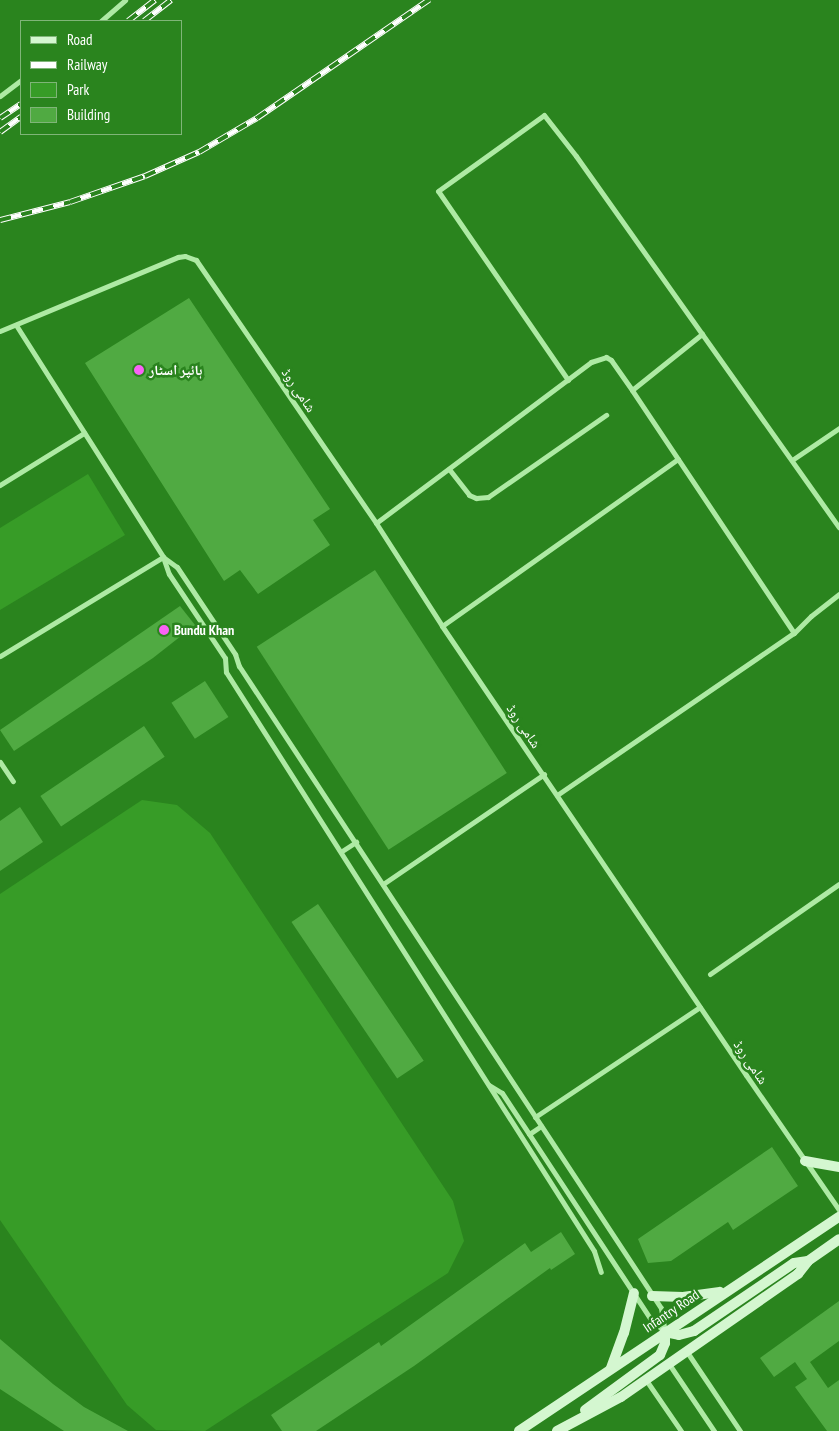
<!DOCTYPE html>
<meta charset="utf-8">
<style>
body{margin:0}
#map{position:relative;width:839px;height:1431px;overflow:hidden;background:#2a841e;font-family:"PT Sans Narrow","Noto Naskh Arabic",sans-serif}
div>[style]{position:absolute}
.green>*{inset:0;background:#379c27}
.building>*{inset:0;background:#50aa42;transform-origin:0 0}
.street>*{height:5px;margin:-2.5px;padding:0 2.5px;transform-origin:2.5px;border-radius:2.5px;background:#aeeaa4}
.secondary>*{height:10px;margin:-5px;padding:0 5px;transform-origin:5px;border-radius:5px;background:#d4f7d0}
.rail>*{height:5.5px;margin-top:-2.75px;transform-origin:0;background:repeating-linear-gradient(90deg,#2a841e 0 11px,#fff 0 22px);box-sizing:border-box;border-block:1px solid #fff}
.dots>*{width:14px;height:14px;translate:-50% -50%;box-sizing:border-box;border:2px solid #2a841e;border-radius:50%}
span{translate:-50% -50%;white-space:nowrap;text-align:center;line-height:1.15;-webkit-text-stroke:5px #2a841e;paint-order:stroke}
.poi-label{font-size:14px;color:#fff;font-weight:700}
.left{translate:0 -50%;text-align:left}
.street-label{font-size:14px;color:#fff}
.legend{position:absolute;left:20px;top:20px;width:162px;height:115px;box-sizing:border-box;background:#2a841e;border:1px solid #7fb578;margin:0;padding:6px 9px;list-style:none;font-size:15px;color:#fff}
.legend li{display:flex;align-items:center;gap:10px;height:25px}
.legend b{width:25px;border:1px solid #7fb578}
</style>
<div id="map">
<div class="green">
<i style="clip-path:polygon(88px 474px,125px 535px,0 610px,0 528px)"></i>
<i style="clip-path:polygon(142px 800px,177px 805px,210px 833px,453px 1201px,464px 1241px,448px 1273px,205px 1431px,156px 1430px,127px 1405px,0 1220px,0 894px)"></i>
</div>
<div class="building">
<i style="clip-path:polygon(189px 298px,330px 509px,313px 520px,330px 545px,258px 594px,240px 570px,224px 581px,85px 363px)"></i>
<i style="left:375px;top:570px;width:242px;height:141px;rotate:57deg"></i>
<i style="clip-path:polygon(180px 606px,195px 625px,153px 658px,14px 751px,0 730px)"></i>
<i style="left:205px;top:681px;width:43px;height:40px;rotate:57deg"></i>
<i style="left:144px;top:726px;width:37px;height:125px;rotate:56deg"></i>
<i style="clip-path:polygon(20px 807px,43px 842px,0 871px,0 821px)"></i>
<i style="left:318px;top:904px;width:189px;height:32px;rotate:56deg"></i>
<i style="clip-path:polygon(772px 1147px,798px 1186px,733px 1230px,728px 1222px,671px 1261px,648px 1263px,638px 1239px)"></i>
<i style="clip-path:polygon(561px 1232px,575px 1254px,551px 1270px,550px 1268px,414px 1366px,316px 1431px,282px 1431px,271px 1415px,379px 1342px,381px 1346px,525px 1243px,531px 1252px)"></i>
<i style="clip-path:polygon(839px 1301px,839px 1341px,810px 1362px,828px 1388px,839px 1380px,839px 1431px,827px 1431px,795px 1387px,807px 1379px,795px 1362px,774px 1377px,760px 1358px)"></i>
<i style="clip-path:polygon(0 1339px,53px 1384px,84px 1407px,128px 1431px,64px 1431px,0 1389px)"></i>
</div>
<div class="street">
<i style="left:101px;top:21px;width:32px;rotate:-41deg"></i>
<i style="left:0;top:96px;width:26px;rotate:-37deg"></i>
<i style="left:16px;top:325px;width:275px;rotate:57.6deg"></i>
<i style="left:163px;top:557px;width:18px;rotate:71deg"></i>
<i style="left:169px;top:574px;width:101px;rotate:56.3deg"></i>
<i style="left:225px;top:658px;width:14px;rotate:86deg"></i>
<i style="left:226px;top:672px;width:686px;rotate:57.56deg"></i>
<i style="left:594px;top:1251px;width:22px;rotate:72deg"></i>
<i style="left:0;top:331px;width:193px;rotate:-22.6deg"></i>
<i style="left:178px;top:257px;width:7px;rotate:-8deg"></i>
<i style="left:185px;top:256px;width:12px;rotate:20deg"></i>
<i style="left:196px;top:260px;width:319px;rotate:55.6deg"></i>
<i style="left:376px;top:523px;width:122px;rotate:57.3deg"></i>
<i style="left:442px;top:626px;width:542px;rotate:55.9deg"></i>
<i style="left:746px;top:1075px;width:164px;rotate:55.4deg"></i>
<i style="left:568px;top:380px;width:229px;rotate:-124.5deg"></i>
<i style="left:438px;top:191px;width:130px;rotate:-35.6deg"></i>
<i style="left:544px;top:115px;width:52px;rotate:52deg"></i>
<i style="left:576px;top:156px;width:455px;rotate:54.7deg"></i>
<i style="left:792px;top:460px;width:57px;rotate:-34.2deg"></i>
<i style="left:449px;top:469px;width:33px;rotate:52deg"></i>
<i style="left:469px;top:495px;width:8px;rotate:23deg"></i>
<i style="left:476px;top:498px;width:12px;rotate:-5deg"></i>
<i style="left:488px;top:497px;width:144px;rotate:-34.8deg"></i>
<i style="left:0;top:485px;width:99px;rotate:-31.8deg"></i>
<i style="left:376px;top:523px;width:269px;rotate:-36.8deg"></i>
<i style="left:591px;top:362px;width:16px;rotate:-18deg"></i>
<i style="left:606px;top:357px;width:6px;rotate:31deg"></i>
<i style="left:611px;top:360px;width:37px;rotate:55deg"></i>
<i style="left:632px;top:390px;width:90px;rotate:-38.7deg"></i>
<i style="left:163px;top:557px;width:17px;rotate:36deg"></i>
<i style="left:177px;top:567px;width:105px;rotate:56.3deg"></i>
<i style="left:235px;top:654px;width:13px;rotate:72deg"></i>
<i style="left:239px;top:666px;width:768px;rotate:56.68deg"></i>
<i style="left:661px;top:1308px;width:24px;rotate:81deg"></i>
<i style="left:442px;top:626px;width:289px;rotate:-35.3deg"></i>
<i style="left:794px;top:633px;width:24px;rotate:-45deg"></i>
<i style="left:811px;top:616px;width:36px;rotate:-38deg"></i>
<i style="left:0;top:656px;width:191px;rotate:-31.3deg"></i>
<i style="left:0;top:762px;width:23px;rotate:56deg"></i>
<i style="left:557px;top:795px;width:287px;rotate:-34.4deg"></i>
<i style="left:794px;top:633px;width:292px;rotate:-123.7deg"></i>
<i style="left:342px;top:851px;width:17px;rotate:-33deg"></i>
<i style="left:383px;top:884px;width:195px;rotate:-34.3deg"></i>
<i style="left:710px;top:974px;width:157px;rotate:-34.9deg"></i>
<i style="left:489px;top:1085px;width:15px;rotate:32deg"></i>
<i style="left:502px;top:1093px;width:49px;rotate:56.6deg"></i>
<i style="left:535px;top:1117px;width:198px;rotate:-33.7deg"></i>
<i style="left:541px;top:1126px;width:14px;rotate:146deg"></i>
<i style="left:529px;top:1134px;width:220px;rotate:56.7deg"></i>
<i style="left:650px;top:1318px;width:21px;rotate:43deg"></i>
<i style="left:687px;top:1352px;width:95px;rotate:56.1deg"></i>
<i style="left:669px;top:1364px;width:81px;rotate:56.1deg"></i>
<i style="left:646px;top:1380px;width:62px;rotate:55.5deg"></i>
</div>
<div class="secondary">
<i style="left:805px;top:1161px;width:35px;rotate:10deg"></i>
<i style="left:652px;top:1296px;width:31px;rotate:2deg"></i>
<i style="left:683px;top:1297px;width:37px;rotate:-8deg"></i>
<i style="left:611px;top:1368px;width:37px;rotate:-70deg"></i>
<i style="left:624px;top:1333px;width:41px;rotate:-76deg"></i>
<i style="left:585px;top:1410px;width:93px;rotate:-36.3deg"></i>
<i style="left:660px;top:1355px;width:13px;rotate:-67deg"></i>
<i style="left:665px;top:1343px;width:11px;rotate:-90deg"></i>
<i style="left:665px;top:1332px;width:14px;rotate:12deg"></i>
<i style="left:679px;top:1335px;width:16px;rotate:-15deg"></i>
<i style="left:694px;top:1331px;width:121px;rotate:-34.2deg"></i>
<i style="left:794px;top:1263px;width:14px;rotate:-8deg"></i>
<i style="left:519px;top:1431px;width:385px;rotate:-33.8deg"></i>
<i style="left:557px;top:1431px;width:72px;rotate:-28deg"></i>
<i style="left:621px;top:1397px;width:216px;rotate:-34.8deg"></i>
<i style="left:798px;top:1274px;width:16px;rotate:-52deg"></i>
<i style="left:808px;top:1261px;width:38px;rotate:-35deg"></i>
</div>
<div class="rail">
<i style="left:128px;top:21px;width:34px;rotate:-38deg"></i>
<i style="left:144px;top:21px;width:34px;rotate:-38deg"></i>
<i style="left:0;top:118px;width:25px;rotate:-34deg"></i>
<i style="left:0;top:132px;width:26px;rotate:-36deg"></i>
<i style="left:0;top:220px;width:72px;rotate:-14.4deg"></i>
<i style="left:70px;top:202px;width:79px;rotate:-19.1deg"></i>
<i style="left:145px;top:176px;width:59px;rotate:-24deg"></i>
<i style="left:199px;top:152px;width:67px;rotate:-30.4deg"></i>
<i style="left:257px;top:118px;width:209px;rotate:-34.5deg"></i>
</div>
<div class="dots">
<i style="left:139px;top:370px;background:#f963f5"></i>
<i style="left:164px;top:630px;background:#f963f5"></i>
</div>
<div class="poi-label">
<span class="left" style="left:149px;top:370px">ہائپر اسٹار</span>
<span class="left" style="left:174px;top:630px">Bundu Khan</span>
</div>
<div class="street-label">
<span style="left:299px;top:390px;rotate:56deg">شامی روڈ</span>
<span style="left:524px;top:726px;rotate:56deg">شامی روڈ</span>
<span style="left:751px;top:1062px;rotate:56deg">شامی روڈ</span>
<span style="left:671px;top:1311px;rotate:-34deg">Infantry Road</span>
</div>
<ul class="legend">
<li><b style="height:6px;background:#d4f7d0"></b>Road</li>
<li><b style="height:6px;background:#fff"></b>Railway</li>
<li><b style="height:14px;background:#379c27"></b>Park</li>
<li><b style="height:14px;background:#50aa42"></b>Building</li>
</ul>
</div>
